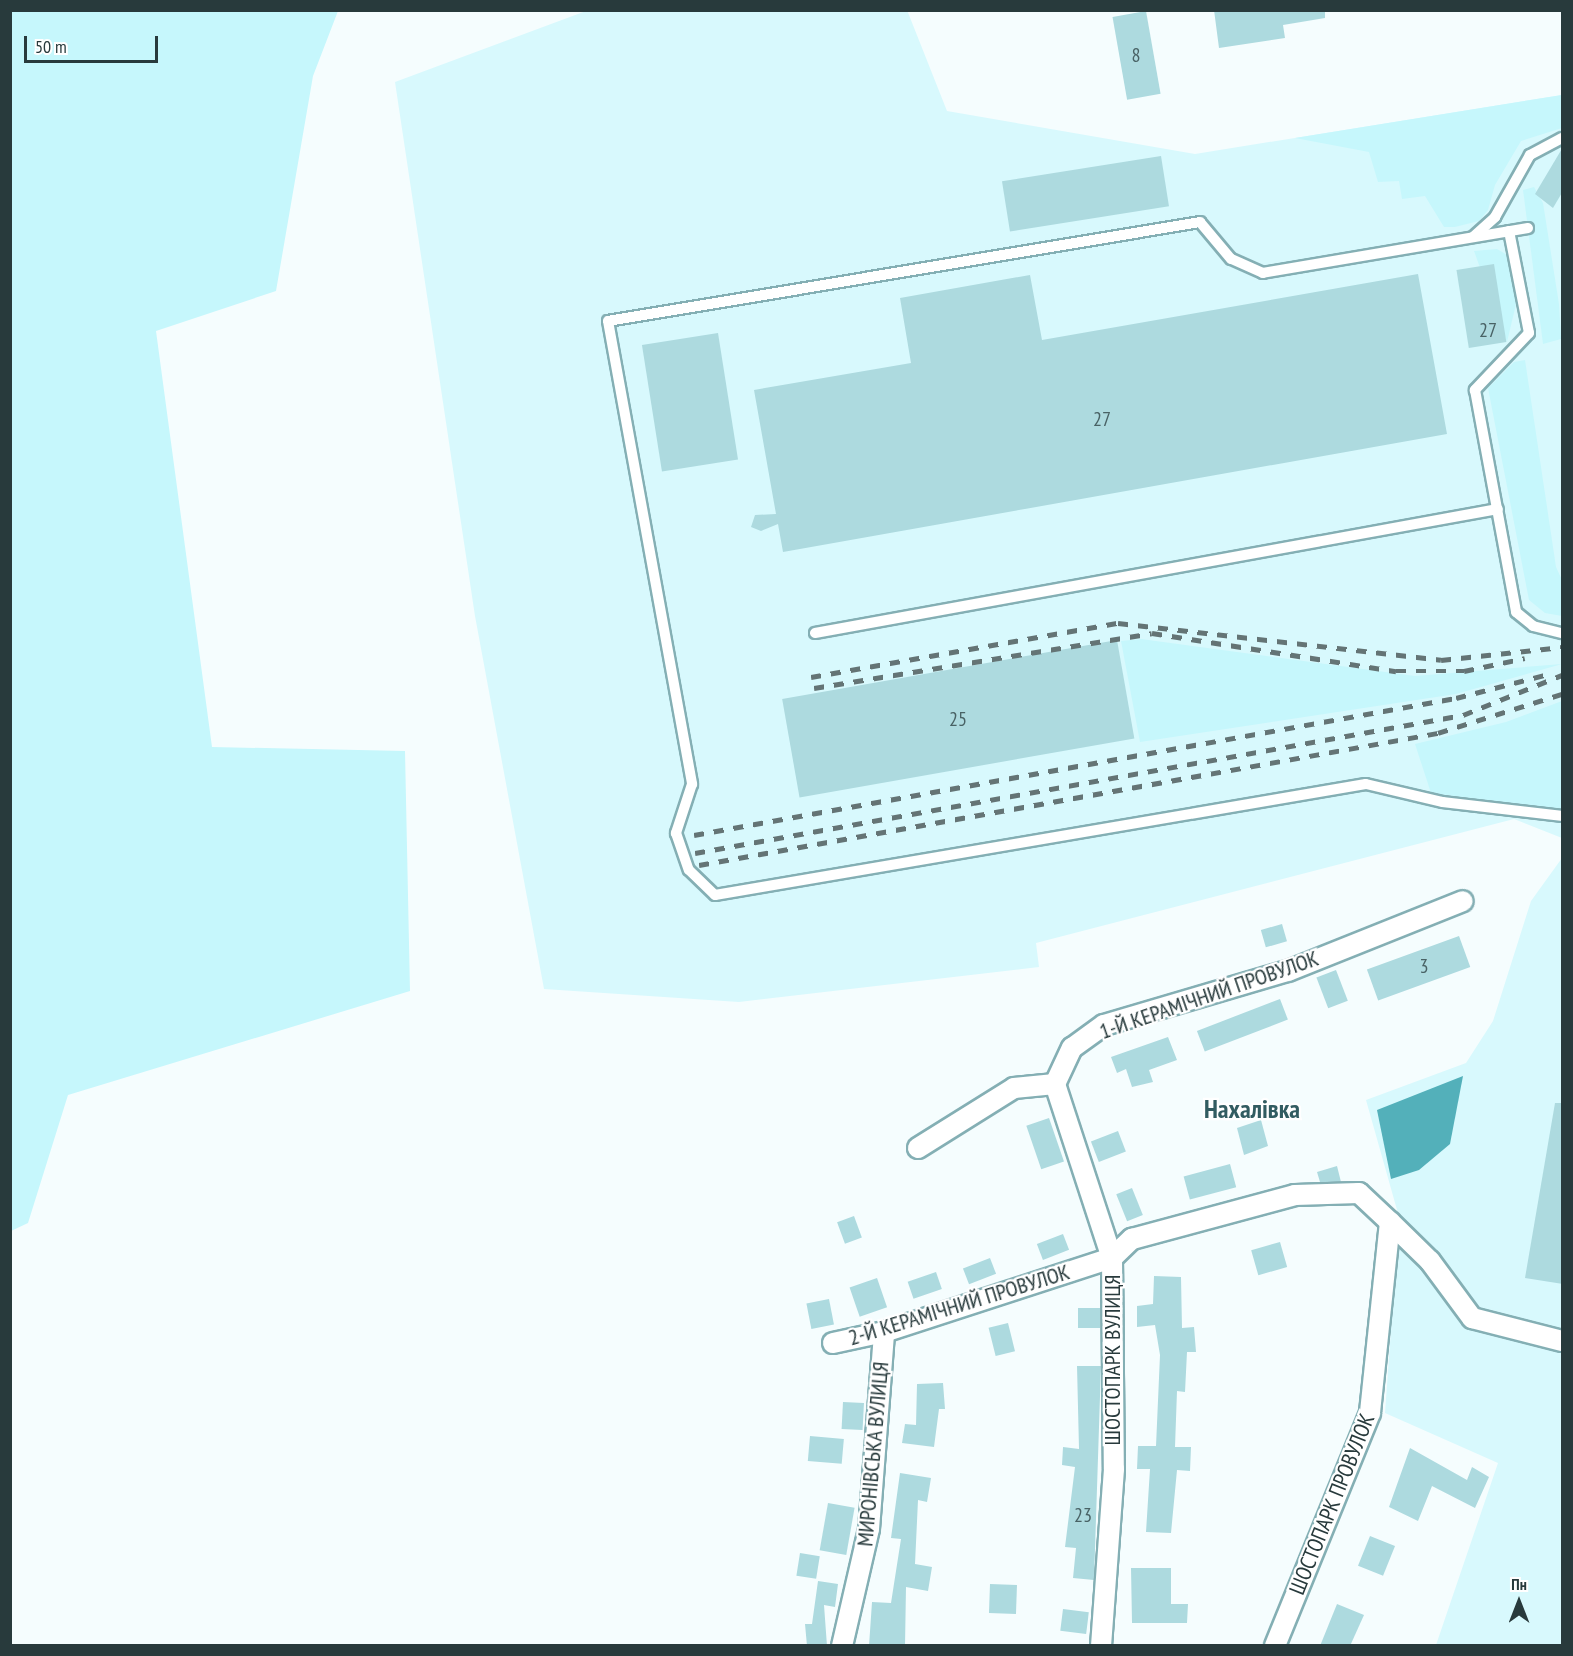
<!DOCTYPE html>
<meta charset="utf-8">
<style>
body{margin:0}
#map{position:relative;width:1573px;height:1656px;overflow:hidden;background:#f5fdfe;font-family:"PT Sans Narrow",sans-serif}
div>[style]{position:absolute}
.built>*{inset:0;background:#d8f9fd}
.green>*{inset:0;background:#c6f7fc}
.water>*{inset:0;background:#53b0ba}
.building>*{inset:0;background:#addadf;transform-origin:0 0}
.roads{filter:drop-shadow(2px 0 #84afb4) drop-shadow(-2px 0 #84afb4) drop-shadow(0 2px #84afb4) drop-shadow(0 -2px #84afb4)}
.lane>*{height:10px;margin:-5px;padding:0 5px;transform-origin:5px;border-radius:5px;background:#fff}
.street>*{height:20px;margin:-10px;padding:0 10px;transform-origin:10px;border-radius:10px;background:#fff}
.rail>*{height:4.5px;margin-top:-2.25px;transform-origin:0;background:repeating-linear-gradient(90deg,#647475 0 10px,transparent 0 20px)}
span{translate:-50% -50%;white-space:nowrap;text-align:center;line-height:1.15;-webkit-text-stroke:4.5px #fff;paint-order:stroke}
.number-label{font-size:20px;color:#496265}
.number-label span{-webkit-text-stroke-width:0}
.street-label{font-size:22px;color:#283a3c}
.quarter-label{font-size:26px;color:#325c61;font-weight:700}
.frame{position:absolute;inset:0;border:12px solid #283a3c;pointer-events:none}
.north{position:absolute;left:1489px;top:1572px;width:60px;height:60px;-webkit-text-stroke:4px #fff;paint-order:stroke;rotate:0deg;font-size:16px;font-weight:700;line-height:24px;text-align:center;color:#283a3c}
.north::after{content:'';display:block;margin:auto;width:21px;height:27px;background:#283a3c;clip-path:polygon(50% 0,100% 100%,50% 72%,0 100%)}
.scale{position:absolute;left:24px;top:36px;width:134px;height:27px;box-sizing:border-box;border:3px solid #283a3c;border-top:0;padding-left:8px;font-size:18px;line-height:21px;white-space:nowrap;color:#283a3c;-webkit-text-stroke:4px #fff;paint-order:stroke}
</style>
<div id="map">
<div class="built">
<i style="clip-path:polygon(907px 10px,947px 111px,1195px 154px,1562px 95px,1562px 838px,1514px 819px,1036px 943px,1039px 967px,739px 1002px,544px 989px,475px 616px,395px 82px,586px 11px)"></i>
<i style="clip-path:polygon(1562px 858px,1562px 1645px,1436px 1645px,1498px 1463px,1385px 1413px,1399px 1217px,1366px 1100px,1466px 1063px,1493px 1021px,1531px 901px)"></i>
</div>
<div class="green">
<i style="clip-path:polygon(11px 10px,338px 11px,313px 76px,276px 291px,156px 331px,212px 747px,405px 751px,410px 991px,68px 1095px,28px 1223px,11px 1231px)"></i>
<i style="clip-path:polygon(1562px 95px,1562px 128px,1521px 141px,1495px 185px,1488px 210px,1479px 221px,1455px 227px,1444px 227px,1425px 196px,1402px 199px,1399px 181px,1378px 182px,1369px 152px,1295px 138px)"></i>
<i style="clip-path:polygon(1534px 187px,1543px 203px,1559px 304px,1561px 339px,1543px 344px,1523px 190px)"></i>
<i style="clip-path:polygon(1497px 249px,1509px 256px,1517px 300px,1507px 342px,1474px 251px)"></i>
<i style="clip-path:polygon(1525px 360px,1556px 567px,1562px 580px,1562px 616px,1545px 613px,1529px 600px,1488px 388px,1514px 362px)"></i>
<i style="clip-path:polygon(1141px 639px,1415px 676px,1562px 664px,1456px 694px,1140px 742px,1121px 641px)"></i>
<i style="clip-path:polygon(1562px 701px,1562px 811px,1431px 793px,1415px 744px,1506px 722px)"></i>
</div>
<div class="water">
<i style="clip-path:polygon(1463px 1076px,1450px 1144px,1419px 1170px,1391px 1179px,1377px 1110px)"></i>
</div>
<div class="building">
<i style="clip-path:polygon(1214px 10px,1325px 10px,1325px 18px,1283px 25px,1285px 38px,1219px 48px)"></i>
<i style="left:1146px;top:11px;width:84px;height:34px;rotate:80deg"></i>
<i style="clip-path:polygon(1563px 147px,1563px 191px,1553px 208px,1535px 194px)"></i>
<i style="left:1161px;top:156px;width:51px;height:161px;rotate:81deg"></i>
<i style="left:1494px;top:264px;width:79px;height:38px;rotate:81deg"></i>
<i style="clip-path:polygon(1418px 274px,1447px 434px,783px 552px,778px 524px,761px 531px,751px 527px,755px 515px,776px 514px,754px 390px,911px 363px,900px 298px,1030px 275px,1042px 340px)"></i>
<i style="left:718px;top:333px;width:128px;height:77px;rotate:81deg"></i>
<i style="left:1117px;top:640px;width:100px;height:340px;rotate:80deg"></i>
<i style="left:1282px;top:924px;width:18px;height:22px;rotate:74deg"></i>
<i style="left:1459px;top:936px;width:33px;height:98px;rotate:70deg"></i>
<i style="left:1336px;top:970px;width:33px;height:21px;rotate:69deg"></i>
<i style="left:1280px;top:999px;width:22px;height:89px;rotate:69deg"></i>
<i style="clip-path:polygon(1168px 1037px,1177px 1060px,1149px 1070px,1153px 1082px,1132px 1087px,1126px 1069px,1117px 1073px,1111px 1057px)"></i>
<i style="clip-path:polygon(1555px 1103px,1563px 1103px,1563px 1284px,1525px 1278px)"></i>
<i style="left:1049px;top:1118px;width:46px;height:24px;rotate:71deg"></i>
<i style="clip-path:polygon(1261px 1120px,1268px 1146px,1244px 1155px,1237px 1128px)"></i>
<i style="left:1118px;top:1131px;width:22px;height:29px;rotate:69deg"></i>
<i style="left:1230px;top:1164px;width:24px;height:48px;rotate:75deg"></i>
<i style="clip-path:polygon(1337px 1166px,1341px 1182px,1320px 1182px,1317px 1172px)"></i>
<i style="left:1132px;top:1188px;width:29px;height:17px;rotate:68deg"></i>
<i style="left:854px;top:1216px;width:23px;height:18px;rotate:70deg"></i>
<i style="left:1063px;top:1234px;width:17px;height:28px;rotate:69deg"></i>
<i style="left:1280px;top:1242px;width:26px;height:30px;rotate:74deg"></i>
<i style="left:990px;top:1258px;width:17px;height:29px;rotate:69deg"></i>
<i style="left:936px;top:1272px;width:18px;height:30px;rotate:71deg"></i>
<i style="clip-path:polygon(1154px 1276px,1181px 1277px,1182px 1328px,1194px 1327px,1196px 1352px,1187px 1352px,1185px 1392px,1177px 1391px,1175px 1447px,1191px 1447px,1190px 1471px,1177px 1470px,1171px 1533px,1146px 1532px,1150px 1469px,1137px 1469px,1138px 1446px,1156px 1446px,1160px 1355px,1155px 1325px,1137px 1327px,1137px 1306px,1153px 1304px)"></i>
<i style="left:877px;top:1278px;width:31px;height:29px;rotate:71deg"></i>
<i style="left:829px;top:1299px;width:26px;height:23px;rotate:79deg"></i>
<i style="left:1078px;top:1308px;width:22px;height:20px"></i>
<i style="left:1008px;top:1323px;width:29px;height:20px;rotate:76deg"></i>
<i style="clip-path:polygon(1077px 1366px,1101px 1366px,1094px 1580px,1073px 1578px,1076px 1548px,1065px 1547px,1075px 1467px,1062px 1465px,1063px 1447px,1079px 1449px)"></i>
<i style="clip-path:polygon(943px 1383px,945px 1409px,939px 1409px,934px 1447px,902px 1443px,905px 1424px,916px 1425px,917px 1384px)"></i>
<i style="left:843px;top:1402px;width:21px;height:27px;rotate:3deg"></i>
<i style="left:810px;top:1436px;width:34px;height:25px;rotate:5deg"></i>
<i style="clip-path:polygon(1410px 1448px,1467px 1480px,1472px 1467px,1489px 1477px,1475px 1508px,1432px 1486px,1418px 1521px,1389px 1507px)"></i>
<i style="clip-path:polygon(900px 1473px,931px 1478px,927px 1502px,918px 1500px,915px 1564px,932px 1567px,928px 1591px,906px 1587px,905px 1646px,869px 1646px,872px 1602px,891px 1603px,901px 1539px,891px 1538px)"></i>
<i style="left:828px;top:1503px;width:27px;height:48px;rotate:10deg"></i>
<i style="left:1370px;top:1536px;width:27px;height:32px;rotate:22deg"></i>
<i style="left:800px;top:1553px;width:20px;height:23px;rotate:9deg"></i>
<i style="clip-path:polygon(1131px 1568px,1171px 1568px,1171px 1604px,1188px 1604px,1187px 1623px,1132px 1623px)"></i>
<i style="clip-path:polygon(818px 1581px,838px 1584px,835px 1607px,824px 1605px,827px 1646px,807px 1646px,805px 1624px,812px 1624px)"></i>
<i style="left:990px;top:1584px;width:27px;height:29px;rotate:2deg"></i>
<i style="clip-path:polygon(1337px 1604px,1364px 1615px,1350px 1646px,1320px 1646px)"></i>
<i style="left:1063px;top:1609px;width:26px;height:22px;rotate:7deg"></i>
</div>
<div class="roads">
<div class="lane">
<i style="left:1528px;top:228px;width:269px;rotate:170.4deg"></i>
<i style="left:1263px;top:273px;width:35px;rotate:-156deg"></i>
<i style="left:1231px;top:259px;width:48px;rotate:-130deg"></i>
<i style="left:1200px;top:222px;width:600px;rotate:170.51deg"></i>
<i style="left:608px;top:321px;width:471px;rotate:79.7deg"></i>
<i style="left:692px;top:784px;width:52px;rotate:108.1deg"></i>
<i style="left:676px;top:833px;width:39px;rotate:71deg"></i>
<i style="left:689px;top:870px;width:36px;rotate:44deg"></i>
<i style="left:715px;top:895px;width:660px;rotate:-9.68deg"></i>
<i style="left:1366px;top:784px;width:79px;rotate:13.2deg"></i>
<i style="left:1443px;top:802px;width:120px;rotate:6.7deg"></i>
<i style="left:1509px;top:231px;width:104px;rotate:78.9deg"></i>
<i style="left:1529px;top:333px;width:79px;rotate:133.5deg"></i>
<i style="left:1475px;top:390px;width:226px;rotate:79.5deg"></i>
<i style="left:1516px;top:612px;width:22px;rotate:39deg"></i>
<i style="left:1533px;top:626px;width:30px;rotate:14deg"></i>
<i style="left:1473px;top:237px;width:30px;rotate:-42deg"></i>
<i style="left:1495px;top:217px;width:71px;rotate:-60.6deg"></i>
<i style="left:1530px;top:155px;width:36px;rotate:-28deg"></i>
<i style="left:815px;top:633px;width:694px;rotate:-10.29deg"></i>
</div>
<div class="street">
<i style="left:1055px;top:1084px;width:183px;rotate:71.9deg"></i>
<i style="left:1112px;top:1258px;width:211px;rotate:89.5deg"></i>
<i style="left:1114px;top:1469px;width:177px;rotate:94.2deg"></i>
<i style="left:918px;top:1148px;width:113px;rotate:-32deg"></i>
<i style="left:1014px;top:1088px;width:41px;rotate:-5.6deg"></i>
<i style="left:1055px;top:1084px;width:40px;rotate:-65deg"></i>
<i style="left:1072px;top:1048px;width:39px;rotate:-36deg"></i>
<i style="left:1104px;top:1025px;width:192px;rotate:-16.4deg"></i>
<i style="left:1288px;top:971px;width:188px;rotate:-21.8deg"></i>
<i style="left:1390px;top:1222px;width:56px;rotate:44.3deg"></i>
<i style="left:1430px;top:1261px;width:71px;rotate:53.6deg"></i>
<i style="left:1472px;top:1318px;width:93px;rotate:14.3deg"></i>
<i style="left:833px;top:1343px;width:52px;rotate:-12.2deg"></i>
<i style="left:884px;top:1332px;width:240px;rotate:-18deg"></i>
<i style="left:1112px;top:1258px;width:28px;rotate:-44deg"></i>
<i style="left:1132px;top:1239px;width:169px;rotate:-15.1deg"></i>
<i style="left:1295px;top:1195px;width:64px;rotate:-1.8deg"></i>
<i style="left:1359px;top:1193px;width:42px;rotate:43.1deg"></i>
<i style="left:1390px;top:1222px;width:192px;rotate:96deg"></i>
<i style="left:1370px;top:1413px;width:252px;rotate:112.2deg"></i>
<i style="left:842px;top:1646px;width:120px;rotate:-77deg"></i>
<i style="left:869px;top:1529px;width:198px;rotate:-85.6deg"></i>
</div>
</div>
<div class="rail">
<i style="left:811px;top:677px;width:312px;rotate:-10deg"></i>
<i style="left:1118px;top:623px;width:325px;rotate:6.5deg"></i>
<i style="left:1441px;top:660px;width:122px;rotate:-6.1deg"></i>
<i style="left:814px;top:688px;width:342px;rotate:-9.2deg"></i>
<i style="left:1152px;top:633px;width:247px;rotate:8.9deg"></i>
<i style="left:1396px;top:671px;width:68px"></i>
<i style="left:1464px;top:671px;width:62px;rotate:-12deg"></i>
<i style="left:694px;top:835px;width:774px;rotate:-10.19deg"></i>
<i style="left:1456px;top:698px;width:95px;rotate:-14.6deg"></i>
<i style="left:695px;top:853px;width:780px;rotate:-10.19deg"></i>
<i style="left:1463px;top:715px;width:107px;rotate:-22deg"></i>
<i style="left:699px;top:865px;width:751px;rotate:-10.13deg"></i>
<i style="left:1438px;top:733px;width:130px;rotate:-17.5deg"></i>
</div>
<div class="number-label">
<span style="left:1136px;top:55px">8</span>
<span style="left:1488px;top:330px">27</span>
<span style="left:1102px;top:419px">27</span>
<span style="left:958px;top:719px">25</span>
<span style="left:1424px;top:966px">3</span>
<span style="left:1083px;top:1515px">23</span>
</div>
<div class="street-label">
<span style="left:1209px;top:995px;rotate:-19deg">1-Й КЕРАМІЧНИЙ ПРОВУЛОК</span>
<span style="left:959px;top:1305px;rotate:-17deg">2-Й КЕРАМІЧНИЙ ПРОВУЛОК</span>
<span style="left:1113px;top:1360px;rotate:-90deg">ШОСТОПАРК ВУЛИЦЯ</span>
<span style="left:873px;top:1454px;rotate:-85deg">МИРОНІВСЬКА ВУЛИЦЯ</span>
<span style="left:1332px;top:1504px;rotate:-68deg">ШОСТОПАРК ПРОВУЛОК</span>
</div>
<div class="quarter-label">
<span style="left:1252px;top:1109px">Нахалівка</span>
</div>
<div class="frame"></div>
<div class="north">Пн</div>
<div class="scale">50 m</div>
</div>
